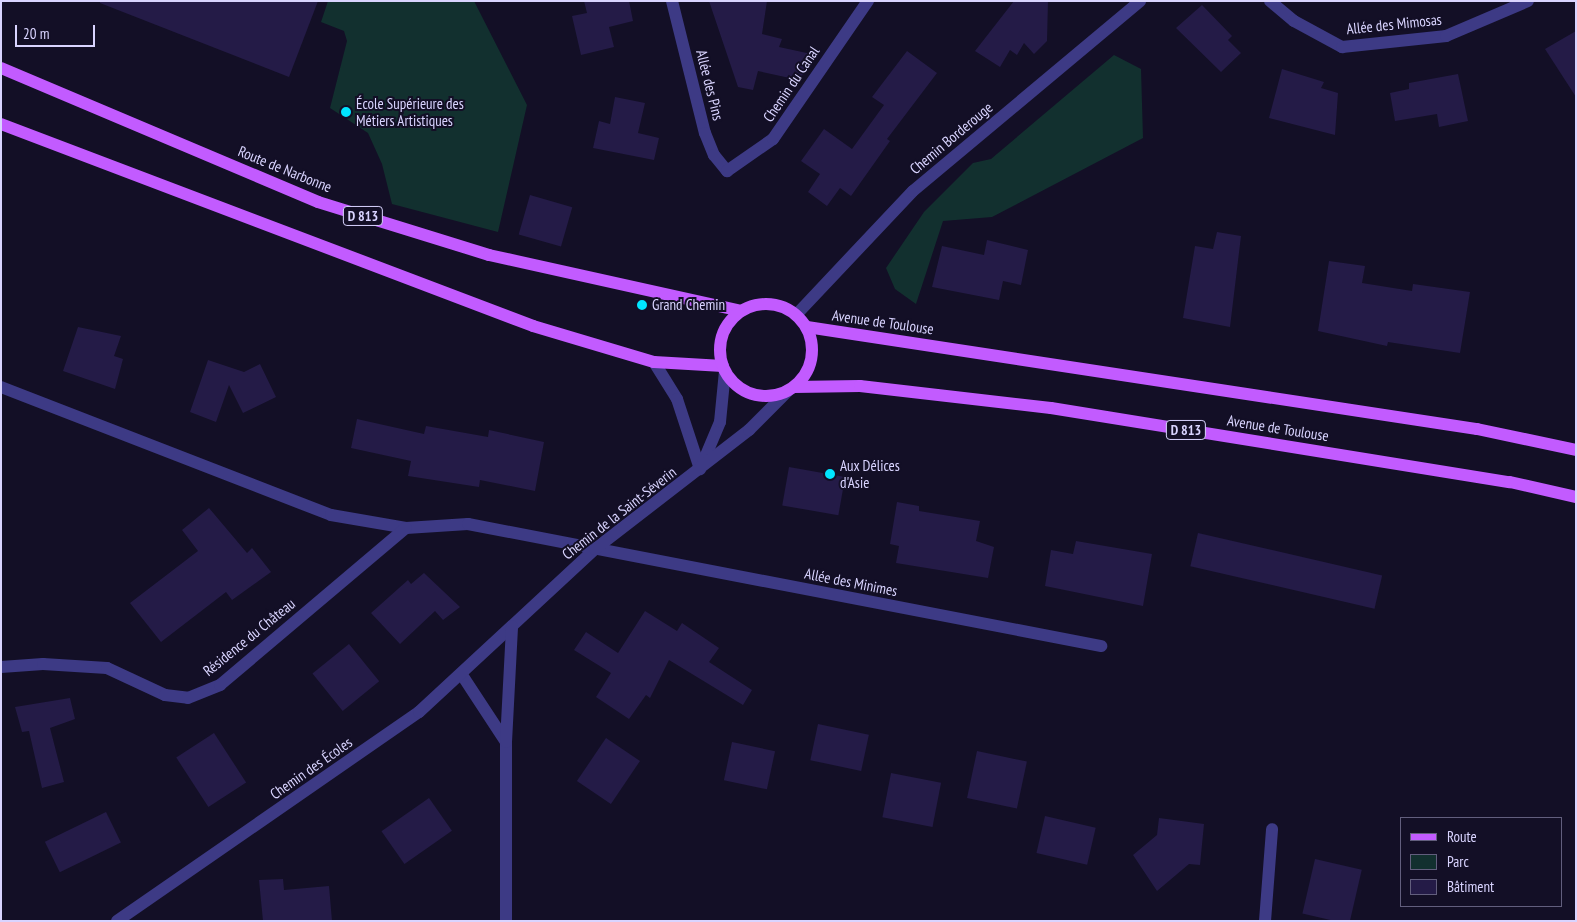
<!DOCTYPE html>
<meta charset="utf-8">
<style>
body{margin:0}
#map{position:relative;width:1577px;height:922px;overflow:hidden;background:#130f26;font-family:"PT Sans Narrow",sans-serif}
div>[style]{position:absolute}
.green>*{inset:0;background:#12302f}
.building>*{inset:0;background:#241b47;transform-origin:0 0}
.minor>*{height:12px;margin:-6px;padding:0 6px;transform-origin:6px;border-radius:6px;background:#3d3a85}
.major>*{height:12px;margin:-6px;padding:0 6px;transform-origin:6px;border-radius:6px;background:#c25bff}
.major>.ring{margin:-6px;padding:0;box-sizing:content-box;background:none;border:12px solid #c25bff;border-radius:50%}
.dots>*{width:14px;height:14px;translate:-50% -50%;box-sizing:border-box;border:2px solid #130f26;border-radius:50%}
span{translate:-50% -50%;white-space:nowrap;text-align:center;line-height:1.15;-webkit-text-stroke:4px #130f26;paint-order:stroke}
.shield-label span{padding:1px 4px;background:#130f26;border:1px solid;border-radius:4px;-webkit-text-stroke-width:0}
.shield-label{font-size:14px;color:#d9d4ff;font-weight:700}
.street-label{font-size:15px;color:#d9d4ff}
.poi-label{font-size:15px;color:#d9d4ff}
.left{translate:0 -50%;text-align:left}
.frame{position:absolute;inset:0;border:2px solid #d9d4ff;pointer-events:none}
.legend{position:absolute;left:1400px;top:817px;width:162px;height:90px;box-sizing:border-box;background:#130f26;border:1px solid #625e7d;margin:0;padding:6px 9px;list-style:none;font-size:15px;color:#d9d4ff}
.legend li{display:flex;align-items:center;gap:10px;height:25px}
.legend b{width:25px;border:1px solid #625e7d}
.scale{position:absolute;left:15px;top:25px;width:80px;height:22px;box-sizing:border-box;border:2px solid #d9d4ff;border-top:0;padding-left:6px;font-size:15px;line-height:18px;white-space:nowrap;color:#d9d4ff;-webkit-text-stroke:4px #130f26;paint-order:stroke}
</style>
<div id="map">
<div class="green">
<i style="clip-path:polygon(328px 1px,474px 1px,527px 105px,498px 232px,392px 204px,382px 164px,368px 133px,330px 108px,347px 41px,344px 31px,321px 22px)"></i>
<i style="clip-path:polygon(1114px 55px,1141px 69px,1143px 138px,992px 217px,943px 221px,916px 304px,895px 289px,886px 268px,924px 212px,973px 163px,991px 159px)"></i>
</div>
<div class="building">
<i style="clip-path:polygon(318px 1px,289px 77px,100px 3px,100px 1px)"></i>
<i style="clip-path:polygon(584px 1px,629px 1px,633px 21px,609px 27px,614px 47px,581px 55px,572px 16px,587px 13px)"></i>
<i style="clip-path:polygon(709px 1px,767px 1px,762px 34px,782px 39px,779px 47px,816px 55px,799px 80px,758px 71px,753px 90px,738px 87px)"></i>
<i style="clip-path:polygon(1014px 1px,1048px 1px,1047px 41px,1034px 54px,1024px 43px,1017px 55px,1010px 50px,1000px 67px,975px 51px)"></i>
<i style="clip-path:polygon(1202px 5px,1232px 36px,1228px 40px,1241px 53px,1221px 72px,1176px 28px)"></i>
<i style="clip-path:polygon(1576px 31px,1576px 97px,1545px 49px)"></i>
<i style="clip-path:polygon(907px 51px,937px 73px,887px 139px,890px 141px,851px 196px,840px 188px,827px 206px,808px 192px,820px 174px,801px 161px,824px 129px,852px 149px,884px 105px,872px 97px)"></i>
<i style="clip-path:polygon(1282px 69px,1324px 82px,1321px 88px,1338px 93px,1335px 135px,1269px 118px)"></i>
<i style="clip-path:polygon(1458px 74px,1468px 121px,1439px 127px,1437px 114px,1395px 121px,1390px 93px,1409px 89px,1409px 83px)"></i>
<i style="clip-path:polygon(615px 97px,645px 103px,638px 133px,659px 138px,654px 160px,593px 148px,599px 121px,610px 124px)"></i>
<i style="left:530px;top:195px;width:44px;height:41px;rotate:16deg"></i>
<i style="clip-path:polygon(1217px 232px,1241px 236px,1230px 327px,1183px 318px,1195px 246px,1213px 249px)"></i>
<i style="clip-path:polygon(987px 240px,1028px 250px,1021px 285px,1003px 281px,999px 300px,932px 287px,942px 246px,984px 255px)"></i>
<i style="clip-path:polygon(1329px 261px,1365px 266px,1362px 283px,1412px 291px,1413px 284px,1470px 292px,1460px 353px,1388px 342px,1387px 346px,1318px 331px)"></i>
<i style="clip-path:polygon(78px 327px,121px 336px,114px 356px,123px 359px,115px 389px,63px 371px)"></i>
<i style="clip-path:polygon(208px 360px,244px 372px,260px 364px,276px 397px,243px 413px,229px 385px,216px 422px,190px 412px)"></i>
<i style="clip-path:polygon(357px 419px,424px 434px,426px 426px,488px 437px,489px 430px,544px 442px,535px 491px,480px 480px,479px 487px,408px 476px,411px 461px,351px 448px)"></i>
<i style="left:789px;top:467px;width:57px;height:39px;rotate:10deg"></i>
<i style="clip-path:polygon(897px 502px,919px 506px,919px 511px,980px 521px,976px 541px,994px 547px,988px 578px,896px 563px,899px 546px,890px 544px)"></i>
<i style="clip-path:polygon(209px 508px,247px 553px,252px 548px,271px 572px,232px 600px,226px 592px,161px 642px,130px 603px,198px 551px,182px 530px)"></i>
<i style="left:1198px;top:533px;width:189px;height:34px;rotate:13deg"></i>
<i style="clip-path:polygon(1076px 541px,1152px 554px,1143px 606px,1045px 586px,1051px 550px,1073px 554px)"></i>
<i style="clip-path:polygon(424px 573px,460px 607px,443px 620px,435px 611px,400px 644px,371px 613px,408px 580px,411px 584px)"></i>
<i style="clip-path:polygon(645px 611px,677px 631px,682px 623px,719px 648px,709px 662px,752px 690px,743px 705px,669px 660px,650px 698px,646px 695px,629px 719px,596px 697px,611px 673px,574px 650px,586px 632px,618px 653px)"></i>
<i style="left:349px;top:644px;width:48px;height:47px;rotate:51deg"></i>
<i style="clip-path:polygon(70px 698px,75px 719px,50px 728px,64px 782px,42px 788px,29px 731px,22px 732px,15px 707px)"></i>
<i style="left:818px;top:724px;width:52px;height:37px;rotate:12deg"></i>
<i style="left:214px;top:733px;width:59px;height:45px;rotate:57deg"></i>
<i style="left:606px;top:738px;width:41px;height:52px;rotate:34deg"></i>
<i style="left:732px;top:742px;width:44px;height:39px;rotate:12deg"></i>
<i style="left:977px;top:751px;width:51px;height:48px;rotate:12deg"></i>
<i style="left:891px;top:773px;width:51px;height:45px;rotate:11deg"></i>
<i style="left:429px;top:798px;width:40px;height:58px;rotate:55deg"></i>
<i style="left:106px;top:812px;width:34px;height:68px;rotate:64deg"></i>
<i style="left:1045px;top:816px;width:52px;height:38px;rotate:13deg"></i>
<i style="clip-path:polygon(1159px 818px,1204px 824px,1200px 865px,1189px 864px,1157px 891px,1133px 855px,1157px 835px)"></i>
<i style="left:1315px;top:859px;width:48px;height:56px;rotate:13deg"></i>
<i style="clip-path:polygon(283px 879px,284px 890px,329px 886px,332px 921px,263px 921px,259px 880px)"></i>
</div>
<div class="minor">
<i style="left:672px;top:1px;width:136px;rotate:76deg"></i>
<i style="left:705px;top:133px;width:24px;rotate:68deg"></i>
<i style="left:714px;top:155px;width:21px;rotate:51deg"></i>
<i style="left:727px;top:171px;width:56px;rotate:-34.8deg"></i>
<i style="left:773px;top:139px;width:168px;rotate:-55.5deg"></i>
<i style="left:1270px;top:1px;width:31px;rotate:40deg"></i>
<i style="left:1294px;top:21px;width:55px;rotate:28.4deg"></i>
<i style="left:1342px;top:47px;width:105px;rotate:-6deg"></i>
<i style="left:1446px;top:36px;width:89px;rotate:-23.1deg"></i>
<i style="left:796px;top:315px;width:170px;rotate:-46.7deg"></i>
<i style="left:913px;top:191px;width:296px;rotate:-39.9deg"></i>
<i style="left:654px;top:362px;width:44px;rotate:58.1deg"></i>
<i style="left:677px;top:399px;width:74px;rotate:71.8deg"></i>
<i style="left:1px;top:387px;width:354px;rotate:21.2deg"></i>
<i style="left:331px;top:515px;width:76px;rotate:9.8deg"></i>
<i style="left:406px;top:528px;width:62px;rotate:-3.7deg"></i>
<i style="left:468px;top:524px;width:645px;rotate:10.91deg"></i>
<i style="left:701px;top:467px;width:49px;rotate:-67.1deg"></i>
<i style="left:720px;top:422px;width:51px;rotate:-84.4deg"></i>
<i style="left:1px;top:667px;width:42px;rotate:-4.1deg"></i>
<i style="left:43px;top:664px;width:64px;rotate:3.6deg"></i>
<i style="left:107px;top:668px;width:64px;rotate:25deg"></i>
<i style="left:165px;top:695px;width:23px;rotate:7deg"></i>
<i style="left:188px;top:698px;width:35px;rotate:-22deg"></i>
<i style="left:220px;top:685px;width:243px;rotate:-40.2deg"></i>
<i style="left:462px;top:675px;width:80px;rotate:56.7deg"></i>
<i style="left:117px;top:921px;width:367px;rotate:-34.7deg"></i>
<i style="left:419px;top:712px;width:240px;rotate:-42.8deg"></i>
<i style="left:595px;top:549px;width:195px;rotate:-37.7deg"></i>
<i style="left:749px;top:430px;width:55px;rotate:-45deg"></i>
<i style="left:506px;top:921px;width:179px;rotate:-90deg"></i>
<i style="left:506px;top:742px;width:116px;rotate:-87deg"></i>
<i style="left:1265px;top:921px;width:92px;rotate:-85.6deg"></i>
</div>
<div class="major">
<i style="left:1px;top:68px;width:344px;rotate:22.9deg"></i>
<i style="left:318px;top:202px;width:179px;rotate:17.2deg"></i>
<i style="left:489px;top:255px;width:258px;rotate:12.5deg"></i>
<i style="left:1px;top:124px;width:569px;rotate:20.79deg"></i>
<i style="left:533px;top:326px;width:126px;rotate:16.6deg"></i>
<i style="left:654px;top:362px;width:69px;rotate:3.3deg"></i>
<i class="ring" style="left:720px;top:304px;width:80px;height:80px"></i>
<i style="left:807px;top:327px;width:678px;rotate:8.66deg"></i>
<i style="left:1477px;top:429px;width:101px;rotate:12deg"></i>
<i style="left:794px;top:387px;width:66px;rotate:-0.9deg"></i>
<i style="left:860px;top:386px;width:192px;rotate:6.6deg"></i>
<i style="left:1051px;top:408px;width:465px;rotate:9.2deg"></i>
<i style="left:1510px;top:482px;width:68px;rotate:12.8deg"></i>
</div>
<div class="dots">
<i style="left:346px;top:112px;background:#00e5ff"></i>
<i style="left:642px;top:305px;background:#00e5ff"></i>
<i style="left:830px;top:474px;background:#00e5ff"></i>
</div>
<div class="shield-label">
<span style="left:363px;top:216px">D 813</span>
<span style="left:1186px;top:430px">D 813</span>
</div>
<div class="street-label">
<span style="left:1394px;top:24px;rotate:-6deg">Allée des Mimosas</span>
<span style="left:791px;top:84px;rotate:-56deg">Chemin du Canal</span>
<span style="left:710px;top:85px;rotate:76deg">Allée des Pins</span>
<span style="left:951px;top:138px;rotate:-40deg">Chemin Borderouge</span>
<span style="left:285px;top:169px;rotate:22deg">Route de Narbonne</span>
<span style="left:883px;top:322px;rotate:8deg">Avenue de Toulouse</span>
<span style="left:1278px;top:428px;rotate:9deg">Avenue de Toulouse</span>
<span style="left:619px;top:513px;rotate:-38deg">Chemin de la Saint-Séverin</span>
<span style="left:851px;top:582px;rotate:11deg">Allée des Minimes</span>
<span style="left:249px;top:637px;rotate:-39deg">Résidence du Château</span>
<span style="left:311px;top:768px;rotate:-35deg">Chemin des Écoles</span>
</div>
<div class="poi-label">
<span class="left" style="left:356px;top:112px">École Supérieure des<br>Métiers Artistiques</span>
<span class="left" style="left:652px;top:305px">Grand Chemin</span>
<span class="left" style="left:840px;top:474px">Aux Délices<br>d'Asie</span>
</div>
<div class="frame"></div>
<ul class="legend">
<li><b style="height:6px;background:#c25bff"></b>Route</li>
<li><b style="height:14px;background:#12302f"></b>Parc</li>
<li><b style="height:14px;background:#241b47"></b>Bâtiment</li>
</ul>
<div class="scale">20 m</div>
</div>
